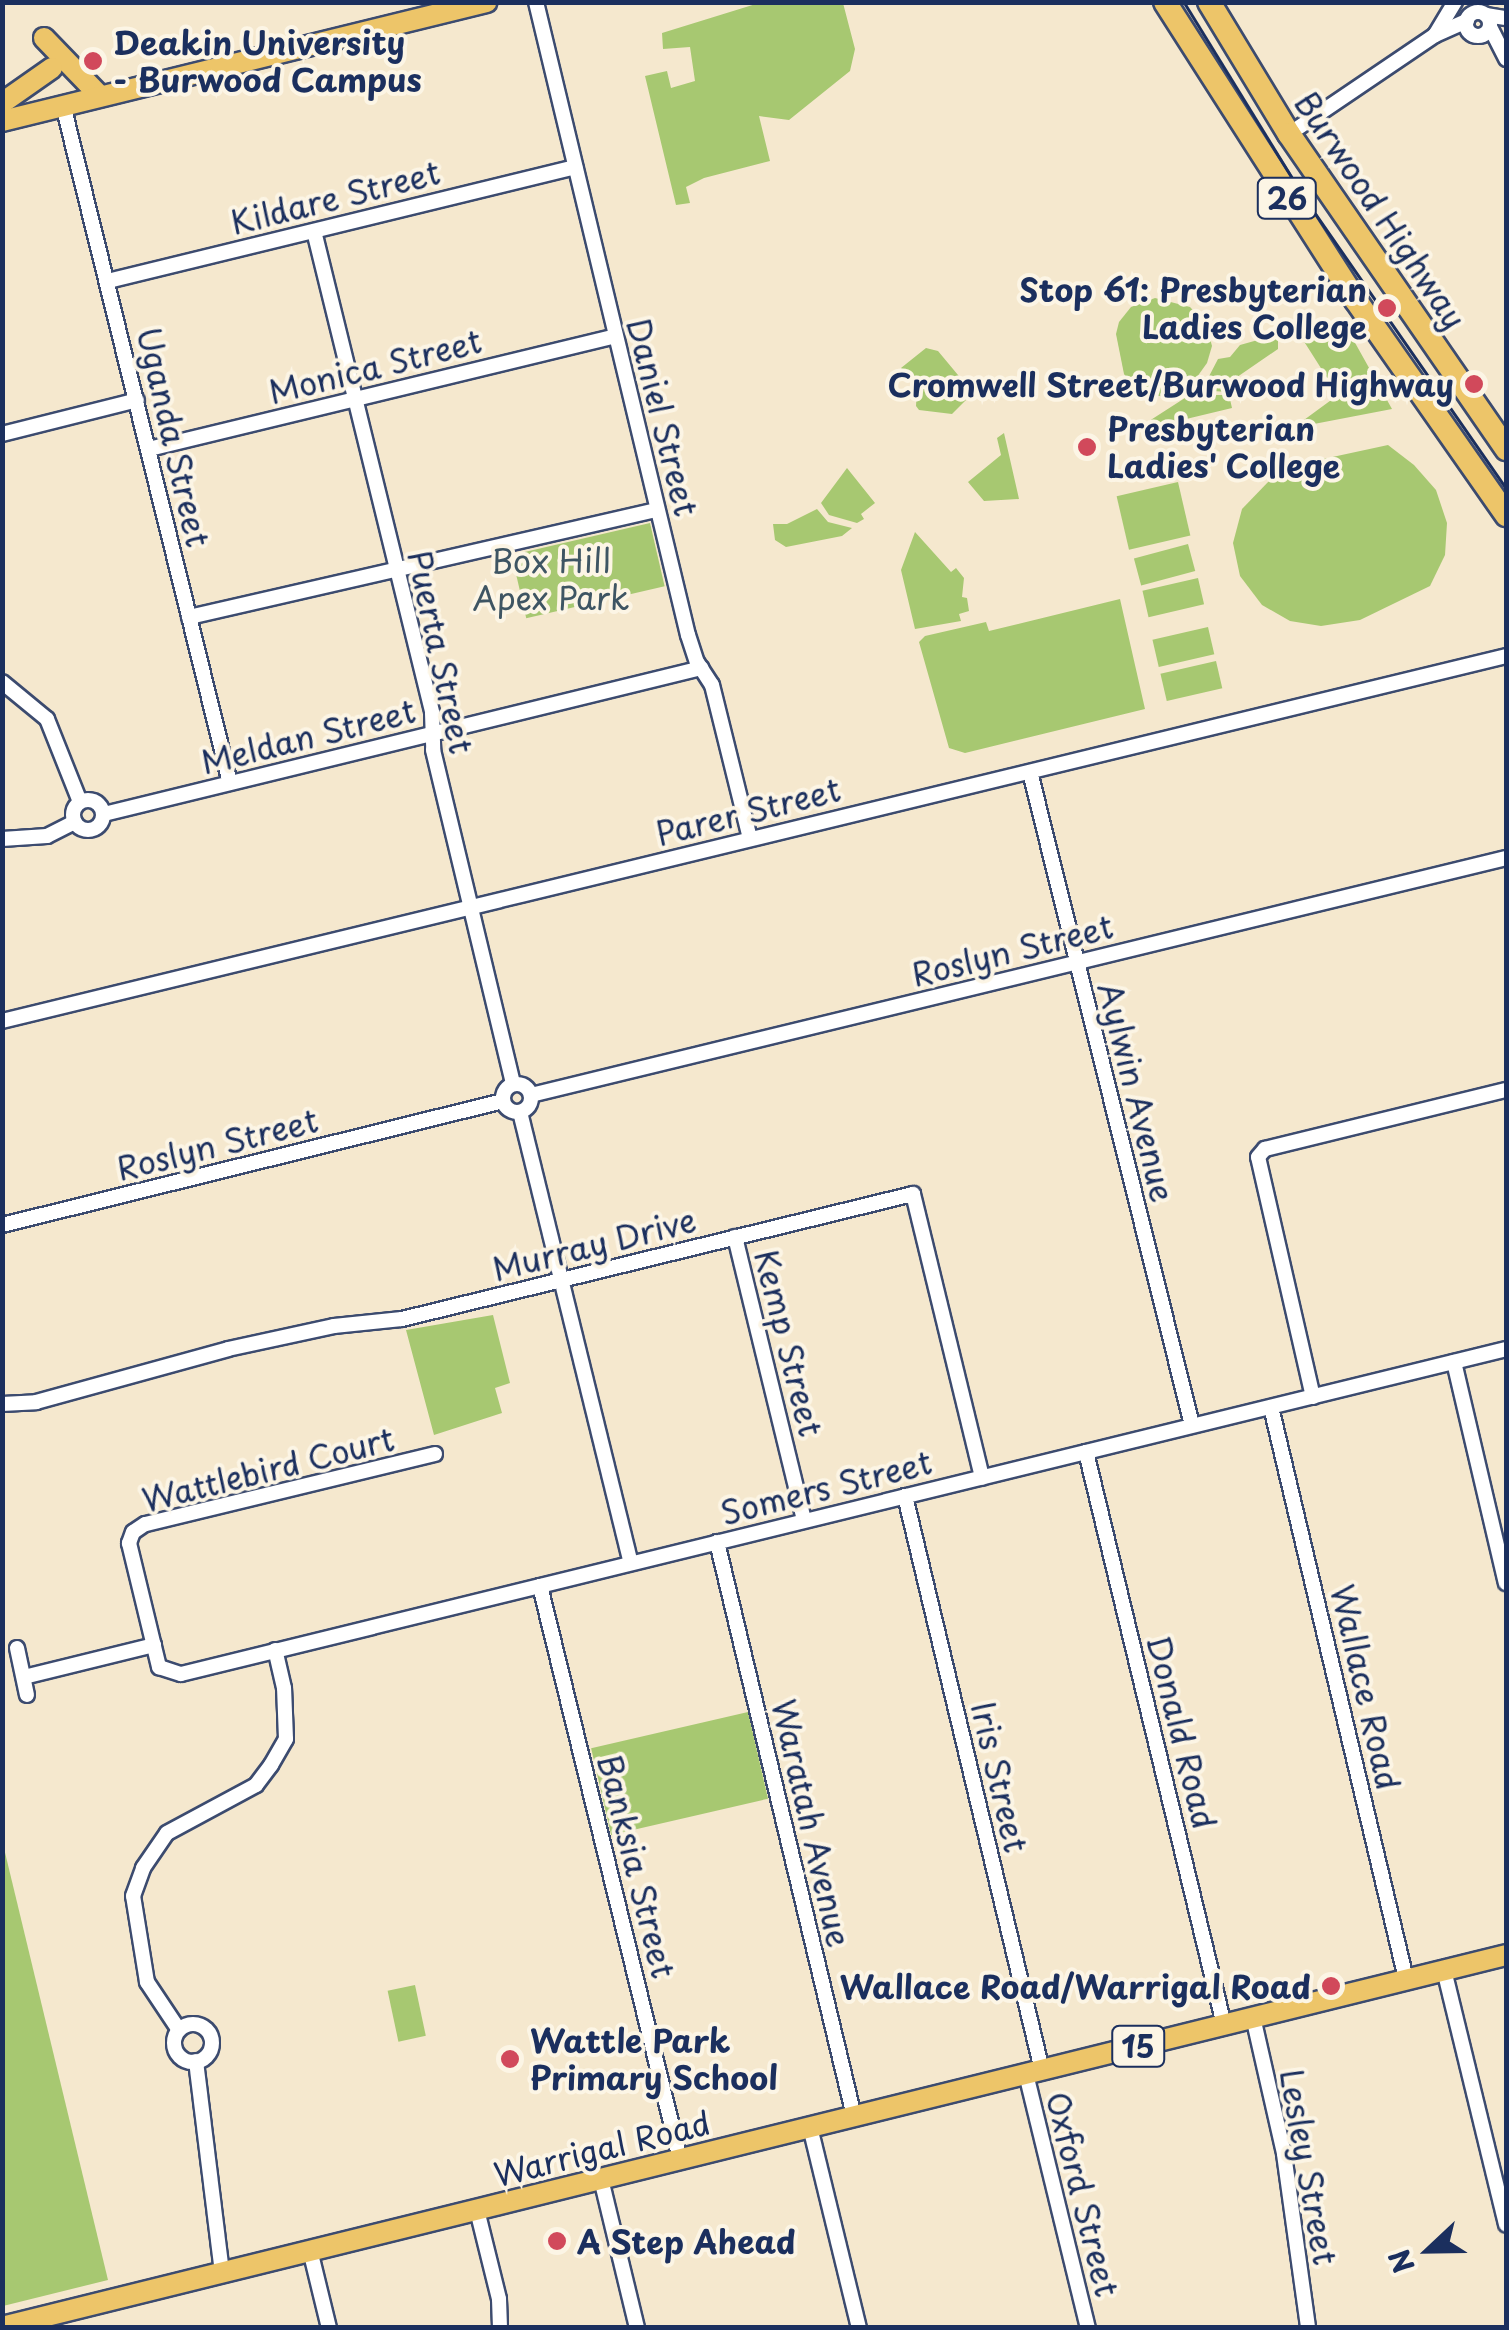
<!DOCTYPE html>
<style>
body{margin:0}
#map{position:relative;width:1509px;height:2330px;overflow:hidden;background:#f5e8ce;font-family:"Playpen Sans",sans-serif}
div>[style]{position:absolute}
.green>*{inset:0;background:#a7c871;transform-origin:0 0}
.roads{filter:drop-shadow(2px 0 #3c4b6f) drop-shadow(-2px 0 #3c4b6f) drop-shadow(0 2px #3c4b6f) drop-shadow(0 -2px #3c4b6f)}
.minor>*{height:14px;margin:-7px;padding:0 7px;transform-origin:7px;border-radius:7px;background:#fff}
.minor>.ring{margin:-7px;padding:0;box-sizing:content-box;background:none;border:14px solid #fff;border-radius:50%}
.primary>*{height:20px;margin:-10px;padding:0 10px;transform-origin:10px;border-radius:10px;background:#edc569}
.trunk>*{height:22px;margin:-11px;padding:0 11px;transform-origin:11px;border-radius:11px;background:#edc569}
.tram>*{height:2.5px;margin:-1.25px;padding:0 1.25px;transform-origin:1.25px;border-radius:1.25px;background:#1b2f5e}
.dots>*{width:28px;height:28px;translate:-50% -50%;box-sizing:border-box;border:5px solid #fcf5e5;border-radius:50%}
span{translate:-50% -50%;white-space:nowrap;text-align:center;line-height:1.15;-webkit-text-stroke:8px #fcf5e5;paint-order:stroke}
.shield-label span{padding:2px 8px;background:#fcf5e5;border:2px solid;border-radius:8px;-webkit-text-stroke-width:0}
.shield-label{font-size:30px;color:#1b2f5e;font-weight:700}
.poi-label{font-size:32px;color:#1b2f5e;font-weight:700}
.left{translate:0 -50%;text-align:left}
.right{translate:-100% -50%;text-align:right}
.street-label{font-size:32px;color:#1b2f5e}
.park-label{font-size:32px;color:#3e5563}
.frame{position:absolute;inset:0;border:5px solid #1b2f5e;pointer-events:none}
.north{position:absolute;left:1379px;top:2200px;width:100px;height:100px;-webkit-text-stroke:8px #fcf5e5;paint-order:stroke;rotate:248deg;font-size:28px;font-weight:700;line-height:40px;text-align:center;color:#1b2f5e}
.north::after{content:'';display:block;margin:auto;width:35px;height:45px;background:#1b2f5e;clip-path:polygon(50% 0,100% 100%,50% 72%,0 100%)}
</style>
<div id="map">
<div class="green">
<i style="clip-path:polygon(759px 3px,843px 3px,855px 49px,850px 71px,789px 120px,759px 116px,770px 161px,704px 178px,686px 187px,690px 203px,676px 205px,645px 76px,667px 71px,671px 88px,695px 81px,690px 47px,663px 49px,662px 33px)"></i>
<i style="clip-path:polygon(1155px 298px,1190px 307px,1206px 324px,1212px 346px,1207px 363px,1192px 384px,1172px 398px,1147px 394px,1131px 384px,1124px 374px,1116px 334px,1119px 322px,1131px 307px)"></i>
<i style="clip-path:polygon(1294px 330px,1278px 341px,1278px 349px,1227px 384px,1228px 392px,1213px 391px,1205px 384px,1218px 359px,1230px 357px,1240px 345px)"></i>
<i style="clip-path:polygon(1298px 332px,1321px 337px,1349px 332px,1392px 409px,1293px 428px,1338px 395px)"></i>
<i style="clip-path:polygon(926px 348px,938px 351px,973px 393px,952px 414px,919px 410px,916px 406px,917px 389px,901px 368px)"></i>
<i style="clip-path:polygon(1202px 387px,1214px 395px,1229px 395px,1232px 408px,1132px 432px)"></i>
<i style="clip-path:polygon(1004px 433px,1019px 499px,984px 501px,968px 482px,1001px 455px,997px 438px)"></i>
<i style="clip-path:polygon(1388px 445px,1414px 465px,1436px 490px,1447px 523px,1445px 555px,1430px 586px,1360px 620px,1321px 626px,1290px 621px,1262px 605px,1240px 576px,1233px 543px,1242px 509px,1270px 480px,1300px 464px)"></i>
<i style="clip-path:polygon(847px 468px,875px 503px,861px 514px,864px 519px,857px 523px,829px 515px,821px 503px)"></i>
<i style="left:1178px;top:482px;width:55px;height:63px;rotate:77deg"></i>
<i style="clip-path:polygon(817px 509px,828px 522px,852px 528px,842px 536px,786px 547px,775px 540px,773px 524px,787px 524px)"></i>
<i style="left:650px;top:523px;width:65px;height:142px;rotate:77deg"></i>
<i style="clip-path:polygon(915px 532px,951px 572px,956px 568px,964px 578px,962px 597px,967px 598px,969px 611px,959px 614px,961px 621px,915px 629px,901px 570px)"></i>
<i style="left:1188px;top:544px;width:28px;height:56px;rotate:75deg"></i>
<i style="left:1198px;top:578px;width:27px;height:57px;rotate:77deg"></i>
<i style="clip-path:polygon(1120px 599px,1145px 709px,965px 753px,949px 748px,919px 642px,925px 636px,986px 622px,989px 631px)"></i>
<i style="left:1208px;top:627px;width:28px;height:57px;rotate:77deg"></i>
<i style="left:1216px;top:661px;width:28px;height:57px;rotate:77deg"></i>
<i style="clip-path:polygon(493px 1315px,510px 1383px,495px 1388px,502px 1413px,434px 1435px,406px 1330px)"></i>
<i style="left:748px;top:1712px;width:89px;height:161px;rotate:77deg"></i>
<i style="clip-path:polygon(2px 1840px,108px 2280px,3px 2306px,2px 2306px)"></i>
<i style="left:415px;top:1985px;width:52px;height:28px;rotate:78deg"></i>
</div>
<div class="roads">
<div class="minor">
<i style="left:536px;top:2px;width:651px;rotate:76.5deg"></i>
<i style="left:688px;top:635px;width:28px;rotate:72deg"></i>
<i style="left:697px;top:662px;width:27px;rotate:57deg"></i>
<i style="left:712px;top:685px;width:158px;rotate:76.1deg"></i>
<i class="ring" style="left:1466px;top:12px;width:10px;height:10px"></i>
<i style="left:1486px;top:15px;width:20px;rotate:9deg"></i>
<i style="left:1490px;top:27px;width:36px;rotate:63deg"></i>
<i style="left:1435px;top:35px;width:39px;rotate:-59deg"></i>
<i style="left:63px;top:105px;width:698px;rotate:76.16deg"></i>
<i style="left:1289px;top:134px;width:176px;rotate:-34.1deg"></i>
<i style="left:1435px;top:35px;width:35px;rotate:-24deg"></i>
<i style="left:314px;top:231px;width:496px;rotate:76.2deg"></i>
<i style="left:432px;top:713px;width:37px;rotate:88deg"></i>
<i style="left:433px;top:750px;width:343px;rotate:76.5deg"></i>
<i style="left:108px;top:281px;width:481px;rotate:-13.7deg"></i>
<i style="left:2px;top:434px;width:139px;rotate:-14.1deg"></i>
<i style="left:149px;top:449px;width:480px;rotate:-13.6deg"></i>
<i style="left:189px;top:617px;width:480px;rotate:-12.9deg"></i>
<i style="left:2px;top:682px;width:58px;rotate:39.4deg"></i>
<i style="left:47px;top:719px;width:89px;rotate:68.3deg"></i>
<i style="left:1030px;top:772px;width:673px;rotate:76.07deg"></i>
<i class="ring" style="left:73px;top:800px;width:16px;height:16px"></i>
<i style="left:104px;top:814px;width:615px;rotate:-13.74deg"></i>
<i style="left:2px;top:839px;width:45px;rotate:-3.8deg"></i>
<i style="left:47px;top:836px;width:31px;rotate:-27deg"></i>
<i style="left:2px;top:1021px;width:1548px;rotate:-13.64deg"></i>
<i class="ring" style="left:503px;top:1084px;width:14px;height:14px"></i>
<i style="left:531px;top:1095px;width:1003px;rotate:-13.66deg"></i>
<i style="left:520px;top:1112px;width:464px;rotate:76.2deg"></i>
<i style="left:2px;top:1225px;width:516px;rotate:-13.9deg"></i>
<i style="left:735px;top:1237px;width:291px;rotate:76.3deg"></i>
<i style="left:1454px;top:1362px;width:227px;rotate:76.8deg"></i>
<i style="left:1313px;top:1397px;width:246px;rotate:-102.9deg"></i>
<i style="left:1258px;top:1157px;width:11px;rotate:-49deg"></i>
<i style="left:1265px;top:1149px;width:248px;rotate:-13.8deg"></i>
<i style="left:2px;top:1404px;width:34px;rotate:-3deg"></i>
<i style="left:36px;top:1402px;width:199px;rotate:-15.4deg"></i>
<i style="left:228px;top:1349px;width:108px;rotate:-12.2deg"></i>
<i style="left:334px;top:1326px;width:68px;rotate:-5.9deg"></i>
<i style="left:402px;top:1319px;width:526px;rotate:-13.75deg"></i>
<i style="left:913px;top:1194px;width:292px;rotate:76.3deg"></i>
<i style="left:1271px;top:1407px;width:588px;rotate:76.72deg"></i>
<i style="left:1086px;top:1452px;width:589px;rotate:76.46deg"></i>
<i style="left:435px;top:1454px;width:298px;rotate:166.4deg"></i>
<i style="left:145px;top:1524px;width:14px;rotate:146deg"></i>
<i style="left:133px;top:1532px;width:12px;rotate:110deg"></i>
<i style="left:129px;top:1543px;width:128px;rotate:76.4deg"></i>
<i style="left:159px;top:1667px;width:23px;rotate:18deg"></i>
<i style="left:181px;top:1674px;width:1364px;rotate:-13.78deg"></i>
<i style="left:905px;top:1496px;width:590px;rotate:76.58deg"></i>
<i style="left:717px;top:1542px;width:590px;rotate:76.58deg"></i>
<i style="left:540px;top:1586px;width:590px;rotate:76.27deg"></i>
<i style="left:17px;top:1648px;width:48px;rotate:78deg"></i>
<i style="left:24px;top:1677px;width:134px;rotate:-13.8deg"></i>
<i style="left:1444px;top:1970px;width:262px;rotate:76.3deg"></i>
<i style="left:1253px;top:2017px;width:140px;rotate:77.2deg"></i>
<i style="left:1284px;top:2154px;width:176px;rotate:82.1deg"></i>
<i class="ring" style="left:174px;top:2024px;width:24px;height:24px"></i>
<i style="left:179px;top:2030px;width:58px;rotate:-123.7deg"></i>
<i style="left:147px;top:1982px;width:87px;rotate:-99.2deg"></i>
<i style="left:133px;top:1896px;width:30px;rotate:-70deg"></i>
<i style="left:143px;top:1868px;width:42px;rotate:-55.6deg"></i>
<i style="left:167px;top:1833px;width:101px;rotate:-28.3deg"></i>
<i style="left:256px;top:1785px;width:25px;rotate:-53deg"></i>
<i style="left:271px;top:1765px;width:30px;rotate:-60deg"></i>
<i style="left:286px;top:1739px;width:51px;rotate:-92.2deg"></i>
<i style="left:284px;top:1688px;width:39px;rotate:-103deg"></i>
<i style="left:196px;top:2061px;width:213px;rotate:83deg"></i>
<i style="left:1026px;top:2074px;width:261px;rotate:76.3deg"></i>
<i style="left:810px;top:2127px;width:207px;rotate:76.3deg"></i>
<i style="left:601px;top:2179px;width:153px;rotate:76.4deg"></i>
<i style="left:477px;top:2210px;width:92px;rotate:76.1deg"></i>
<i style="left:499px;top:2299px;width:29px;rotate:88deg"></i>
<i style="left:310px;top:2250px;width:80px;rotate:76.3deg"></i>
</div>
<div class="primary">
<i style="left:44px;top:38px;width:81px;rotate:46deg"></i>
<i style="left:2px;top:103px;width:61px;rotate:-35deg"></i>
<i style="left:2px;top:121px;width:499px;rotate:-13.8deg"></i>
<i style="left:2px;top:2327px;width:1549px;rotate:-13.89deg"></i>
</div>
<div class="trunk">
<i style="left:1165px;top:2px;width:353px;rotate:57.4deg"></i>
<i style="left:1355px;top:299px;width:264px;rotate:55deg"></i>
<i style="left:1209px;top:2px;width:154px;rotate:58.8deg"></i>
<i style="left:1289px;top:134px;width:383px;rotate:55.4deg"></i>
</div>
</div>
<div class="tram">
<i style="left:1184px;top:2px;width:233px;rotate:58.4deg"></i>
<i style="left:1306px;top:200px;width:351px;rotate:55.2deg"></i>
</div>
<div class="dots">
<i style="left:93px;top:61px;background:#d1495b"></i>
<i style="left:1387px;top:308px;background:#d1495b"></i>
<i style="left:1474px;top:384px;background:#d1495b"></i>
<i style="left:1087px;top:447px;background:#d1495b"></i>
<i style="left:1331px;top:1986px;background:#d1495b"></i>
<i style="left:510px;top:2059px;background:#d1495b"></i>
<i style="left:557px;top:2241px;background:#d1495b"></i>
</div>
<div class="shield-label">
<span style="left:1287px;top:198px">26</span>
<span style="left:1138px;top:2046px">15</span>
</div>
<div class="poi-label">
<span class="left" style="left:113px;top:61px">Deakin University<br>- Burwood Campus</span>
<span class="right" style="left:1367px;top:308px">Stop 61: Presbyterian<br>Ladies College</span>
<span class="right" style="left:1454px;top:384px">Cromwell Street/Burwood Highway</span>
<span class="left" style="left:1107px;top:447px">Presbyterian<br>Ladies' College</span>
<span class="right" style="left:1311px;top:1986px">Wallace Road/Warrigal Road</span>
<span class="left" style="left:530px;top:2059px">Wattle Park<br>Primary School</span>
<span class="left" style="left:577px;top:2241px">A Step Ahead</span>
</div>
<div class="street-label">
<span style="left:335px;top:197px;rotate:-14deg">Kildare Street</span>
<span style="left:1381px;top:210px;rotate:56deg">Burwood Highway</span>
<span style="left:375px;top:366px;rotate:-14deg">Monica Street</span>
<span style="left:663px;top:417px;rotate:76deg">Daniel Street</span>
<span style="left:174px;top:437px;rotate:77deg">Uganda Street</span>
<span style="left:441px;top:652px;rotate:78deg">Puerta Street</span>
<span style="left:308px;top:736px;rotate:-14deg">Meldan Street</span>
<span style="left:748px;top:811px;rotate:-14deg">Parer Street</span>
<span style="left:1012px;top:950px;rotate:-14deg">Roslyn Street</span>
<span style="left:1137px;top:1092px;rotate:76deg">Aylwin Avenue</span>
<span style="left:217px;top:1144px;rotate:-14deg">Roslyn Street</span>
<span style="left:594px;top:1244px;rotate:-14deg">Murray Drive</span>
<span style="left:789px;top:1343px;rotate:76deg">Kemp Street</span>
<span style="left:268px;top:1469px;rotate:-14deg">Wattlebird Court</span>
<span style="left:826px;top:1487px;rotate:-14deg">Somers Street</span>
<span style="left:1366px;top:1687px;rotate:77deg">Wallace Road</span>
<span style="left:1182px;top:1732px;rotate:76deg">Donald Road</span>
<span style="left:1000px;top:1777px;rotate:77deg">Iris Street</span>
<span style="left:812px;top:1823px;rotate:77deg">Waratah Avenue</span>
<span style="left:637px;top:1866px;rotate:76deg">Banksia Street</span>
<span style="left:602px;top:2148px;rotate:-14deg">Warrigal Road</span>
<span style="left:1309px;top:2167px;rotate:80deg">Lesley Street</span>
<span style="left:1083px;top:2194px;rotate:76deg">Oxford Street</span>
</div>
<div class="park-label">
<span style="left:551px;top:579px">Box Hill<br>Apex Park</span>
</div>
<div class="frame"></div>
<div class="north">N</div>
</div>
